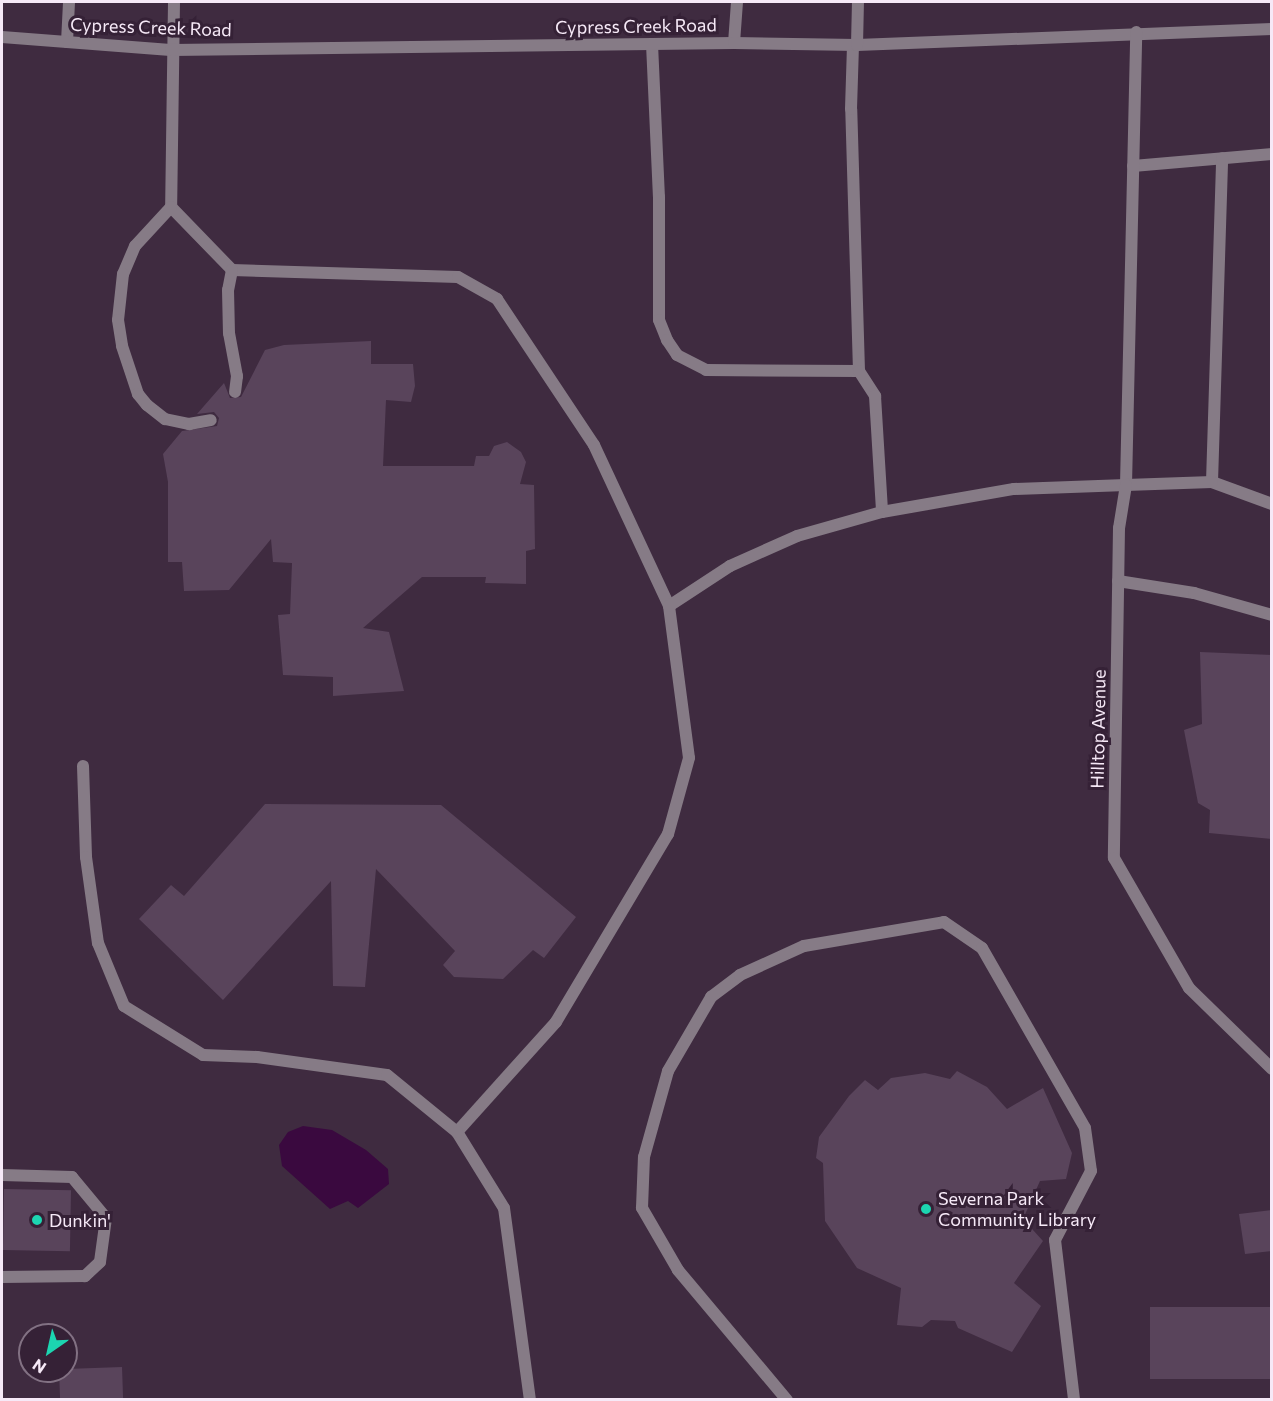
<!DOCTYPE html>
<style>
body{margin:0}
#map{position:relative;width:1273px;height:1401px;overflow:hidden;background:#3f2b40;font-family:Commissioner,sans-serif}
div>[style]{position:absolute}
.water>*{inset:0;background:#3a093f}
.building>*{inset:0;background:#59445b;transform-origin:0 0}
.service>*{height:12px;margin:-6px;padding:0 6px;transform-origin:6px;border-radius:6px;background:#867b86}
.minor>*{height:12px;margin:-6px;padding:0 6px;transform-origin:6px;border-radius:6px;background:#867b86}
.dots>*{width:16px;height:16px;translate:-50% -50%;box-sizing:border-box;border:3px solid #352136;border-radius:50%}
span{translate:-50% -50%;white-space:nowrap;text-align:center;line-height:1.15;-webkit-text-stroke:6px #352136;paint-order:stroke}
.street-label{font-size:18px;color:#f6e9f7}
.poi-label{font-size:18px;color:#f6e9f7}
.left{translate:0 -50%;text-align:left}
.frame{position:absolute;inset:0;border:3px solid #f6e9f7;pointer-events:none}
.north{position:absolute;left:18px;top:1323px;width:60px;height:60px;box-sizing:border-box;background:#352136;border:2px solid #827183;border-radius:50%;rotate:214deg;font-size:16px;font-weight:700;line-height:24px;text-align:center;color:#f6e9f7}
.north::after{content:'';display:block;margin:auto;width:21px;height:27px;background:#1cd5b1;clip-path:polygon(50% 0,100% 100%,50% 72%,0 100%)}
</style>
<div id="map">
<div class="water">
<i style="clip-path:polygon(303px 1126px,332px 1130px,366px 1150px,388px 1169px,389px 1184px,358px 1208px,348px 1201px,330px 1209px,282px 1166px,279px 1145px,288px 1132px)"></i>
</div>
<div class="building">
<i style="clip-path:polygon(371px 341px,371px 364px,413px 364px,415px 386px,411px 402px,386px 400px,383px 466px,474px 466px,476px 456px,489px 456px,494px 446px,507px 442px,521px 452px,526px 462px,520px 484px,534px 485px,535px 549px,526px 551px,526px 584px,485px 583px,486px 577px,422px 577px,363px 628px,389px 632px,404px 691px,333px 696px,333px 677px,283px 675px,278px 615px,290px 614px,292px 563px,273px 562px,271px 539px,229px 590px,184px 591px,182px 562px,168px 562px,168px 482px,163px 454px,182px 431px,217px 426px,219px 418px,214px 412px,197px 414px,224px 383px,230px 398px,241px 397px,265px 350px,284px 345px)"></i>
<i style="clip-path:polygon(1200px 652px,1272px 655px,1272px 839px,1209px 833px,1210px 810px,1198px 803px,1184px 730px,1202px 724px)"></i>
<i style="clip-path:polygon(265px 804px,441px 805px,576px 917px,544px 958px,533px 950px,503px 979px,454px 977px,443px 965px,455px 951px,376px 869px,365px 987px,333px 986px,331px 881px,223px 1000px,139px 919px,171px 885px,184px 896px)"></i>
<i style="clip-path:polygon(957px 1071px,987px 1087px,1007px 1109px,1043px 1088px,1072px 1153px,1066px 1179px,1040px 1181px,1023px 1219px,1043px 1241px,1014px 1283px,1041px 1306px,1012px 1352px,958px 1328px,955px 1321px,931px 1320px,922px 1327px,897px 1325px,901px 1288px,857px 1268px,825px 1221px,823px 1163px,816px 1158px,819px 1137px,849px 1096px,865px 1080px,878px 1090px,891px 1078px,925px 1073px,950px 1079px)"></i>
<i style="left:4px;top:1189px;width:67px;height:61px;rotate:1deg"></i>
<i style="clip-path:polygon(1272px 1210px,1272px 1251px,1245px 1254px,1239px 1214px)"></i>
<i style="left:1272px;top:1307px;width:72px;height:122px;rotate:90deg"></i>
<i style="left:122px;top:1367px;width:33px;height:63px;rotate:88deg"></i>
</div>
<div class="service">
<i style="left:174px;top:2px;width:205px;rotate:90.8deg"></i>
<i style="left:171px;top:207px;width:88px;rotate:45.9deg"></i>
<i style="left:232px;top:270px;width:226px;rotate:1.8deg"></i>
<i style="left:458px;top:277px;width:45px;rotate:29.4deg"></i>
<i style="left:497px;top:299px;width:175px;rotate:56.4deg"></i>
<i style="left:594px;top:445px;width:178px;rotate:65deg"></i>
<i style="left:669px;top:606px;width:153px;rotate:82.5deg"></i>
<i style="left:689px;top:758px;width:79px;rotate:105.4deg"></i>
<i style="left:668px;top:834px;width:219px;rotate:120.8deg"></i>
<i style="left:556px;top:1022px;width:148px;rotate:132deg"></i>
<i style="left:457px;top:1132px;width:89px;rotate:58.3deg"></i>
<i style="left:504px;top:1208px;width:194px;rotate:82.3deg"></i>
<i style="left:67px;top:42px;width:40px;rotate:-87.1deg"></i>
<i style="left:734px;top:43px;width:41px;rotate:-85.8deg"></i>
<i style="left:652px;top:44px;width:153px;rotate:87.4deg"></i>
<i style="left:659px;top:197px;width:123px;rotate:90deg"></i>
<i style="left:659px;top:320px;width:22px;rotate:68deg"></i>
<i style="left:667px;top:340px;width:18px;rotate:56deg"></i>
<i style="left:677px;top:355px;width:33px;rotate:27deg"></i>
<i style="left:706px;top:370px;width:153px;rotate:0.4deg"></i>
<i style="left:859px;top:371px;width:262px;rotate:-91.7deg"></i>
<i style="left:851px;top:109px;width:64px;rotate:-88.2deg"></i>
<i style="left:1133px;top:166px;width:140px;rotate:-4.9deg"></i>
<i style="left:171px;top:207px;width:53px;rotate:132.7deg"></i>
<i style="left:135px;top:246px;width:30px;rotate:113deg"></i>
<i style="left:123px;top:274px;width:46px;rotate:96.2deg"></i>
<i style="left:118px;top:320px;width:26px;rotate:81deg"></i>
<i style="left:122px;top:346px;width:51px;rotate:71.6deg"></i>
<i style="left:138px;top:394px;width:14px;rotate:51deg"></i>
<i style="left:147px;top:405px;width:23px;rotate:38deg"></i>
<i style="left:165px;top:419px;width:25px;rotate:12deg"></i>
<i style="left:189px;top:424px;width:22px;rotate:-10deg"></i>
<i style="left:232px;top:270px;width:20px;rotate:101deg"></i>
<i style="left:228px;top:290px;width:43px;rotate:88.7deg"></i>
<i style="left:229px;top:333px;width:44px;rotate:79.5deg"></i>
<i style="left:237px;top:376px;width:16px;rotate:97deg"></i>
<i style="left:859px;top:371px;width:30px;rotate:57deg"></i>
<i style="left:875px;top:396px;width:116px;rotate:86.5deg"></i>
<i style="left:1212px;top:482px;width:324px;rotate:-88.2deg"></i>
<i style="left:1118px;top:581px;width:77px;rotate:9deg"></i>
<i style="left:1194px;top:593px;width:81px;rotate:15.8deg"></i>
<i style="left:669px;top:606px;width:73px;rotate:-33.3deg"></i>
<i style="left:730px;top:566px;width:73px;rotate:-24.1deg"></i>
<i style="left:797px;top:536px;width:88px;rotate:-15.8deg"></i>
<i style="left:882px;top:512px;width:134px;rotate:-9.9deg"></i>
<i style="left:1014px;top:489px;width:112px;rotate:-2deg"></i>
<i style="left:83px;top:766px;width:91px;rotate:88.1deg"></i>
<i style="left:86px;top:857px;width:87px;rotate:82.1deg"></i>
<i style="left:98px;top:943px;width:68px;rotate:67.6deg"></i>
<i style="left:124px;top:1006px;width:93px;rotate:31.8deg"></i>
<i style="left:203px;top:1055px;width:54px;rotate:2.1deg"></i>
<i style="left:257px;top:1057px;width:131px;rotate:7.9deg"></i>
<i style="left:387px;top:1075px;width:90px;rotate:39.2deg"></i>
<i style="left:2px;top:1175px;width:70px;rotate:1.6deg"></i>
<i style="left:72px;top:1177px;width:53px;rotate:50.3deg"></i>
<i style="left:106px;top:1218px;width:44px;rotate:97.8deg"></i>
<i style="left:100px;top:1262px;width:21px;rotate:137deg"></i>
<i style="left:85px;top:1276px;width:83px;rotate:179.3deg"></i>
<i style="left:787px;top:1400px;width:170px;rotate:-130deg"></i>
<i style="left:678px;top:1270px;width:72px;rotate:-120.1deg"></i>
<i style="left:642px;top:1208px;width:51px;rotate:-87.8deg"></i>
<i style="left:644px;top:1157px;width:89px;rotate:-74.4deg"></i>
<i style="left:668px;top:1071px;width:86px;rotate:-59.8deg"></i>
<i style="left:711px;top:997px;width:36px;rotate:-37deg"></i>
<i style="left:740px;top:975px;width:70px;rotate:-24.4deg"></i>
<i style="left:804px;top:946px;width:142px;rotate:-9.7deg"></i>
<i style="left:944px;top:922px;width:46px;rotate:34.4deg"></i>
<i style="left:982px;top:948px;width:207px;rotate:60.2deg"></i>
<i style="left:1085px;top:1128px;width:43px;rotate:82.1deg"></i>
<i style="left:1091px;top:1171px;width:78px;rotate:117.6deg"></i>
<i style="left:1055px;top:1240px;width:161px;rotate:83.2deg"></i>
</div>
<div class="minor">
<i style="left:2px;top:37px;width:169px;rotate:4.4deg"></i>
<i style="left:171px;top:50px;width:563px;rotate:-0.71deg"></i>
<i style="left:734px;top:43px;width:123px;rotate:0.9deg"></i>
<i style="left:857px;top:45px;width:415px;rotate:-2.2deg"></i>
<i style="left:857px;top:45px;width:43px;rotate:-88.7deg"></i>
<i style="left:1126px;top:485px;width:453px;rotate:-88.7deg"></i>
<i style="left:1272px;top:504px;width:64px;rotate:-159.9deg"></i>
<i style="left:1212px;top:482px;width:86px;rotate:178deg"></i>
<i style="left:1126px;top:485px;width:44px;rotate:99.2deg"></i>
<i style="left:1119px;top:528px;width:330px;rotate:90.9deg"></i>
<i style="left:1114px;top:858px;width:150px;rotate:60deg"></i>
<i style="left:1189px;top:988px;width:116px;rotate:44.3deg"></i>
</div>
<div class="dots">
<i style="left:926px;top:1209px;background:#1cd5b1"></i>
<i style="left:37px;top:1220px;background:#1cd5b1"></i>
</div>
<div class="street-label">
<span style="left:636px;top:26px;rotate:-1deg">Cypress Creek Road</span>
<span style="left:151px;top:27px;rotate:2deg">Cypress Creek Road</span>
<span style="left:1098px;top:729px;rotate:-89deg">Hilltop Avenue</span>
</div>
<div class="poi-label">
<span class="left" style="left:938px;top:1209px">Severna Park<br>Community Library</span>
<span class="left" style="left:49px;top:1220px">Dunkin'</span>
</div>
<div class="frame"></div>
<div class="north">N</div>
</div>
